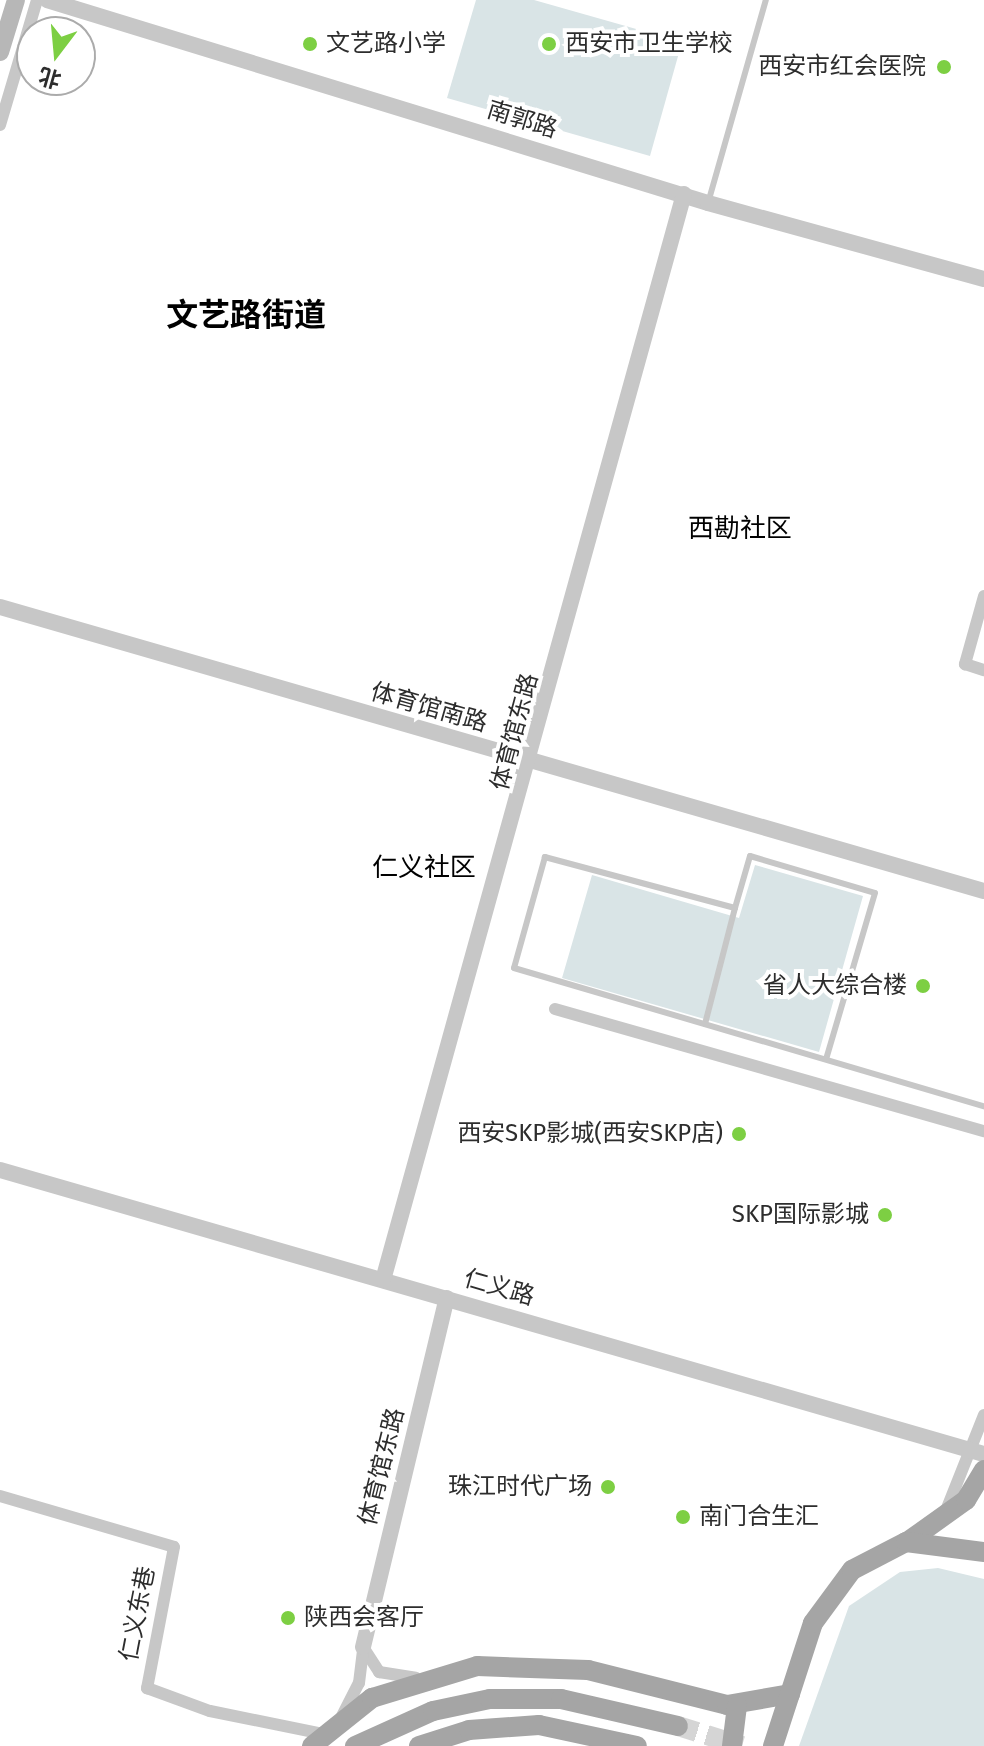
<!DOCTYPE html>
<meta charset="utf-8">
<style>
body{margin:0}
#map{position:relative;width:984px;height:1746px;overflow:hidden;background:#fff;font-family:"Fira Sans","Noto Sans SC",sans-serif}
div>[style]{position:absolute}
.green>*{inset:0;background:#d9e4e6}
.primary-tunnel>*{height:20px;margin-top:-10px;transform-origin:0;background:repeating-linear-gradient(90deg,#d5d5d5 0 20px,transparent 0 30px)}
.service>*{height:6px;margin:-3px;padding:0 3px;transform-origin:3px;border-radius:3px;background:#c7c7c7}
.minor>*{height:12px;margin:-6px;padding:0 6px;transform-origin:6px;border-radius:6px;background:#c7c7c7}
.tertiary>*{height:16px;margin:-8px;padding:0 8px;transform-origin:8px;border-radius:8px;background:#c7c7c7}
.secondary>*{height:18px;margin:-9px;padding:0 9px;transform-origin:9px;border-radius:9px;background:#b7b7b7}
.primary>*{height:20px;margin:-10px;padding:0 10px;transform-origin:10px;border-radius:10px;background:#a5a5a5}
.dots>*{width:22px;height:22px;translate:-50% -50%;box-sizing:border-box;border:4px solid #fff;border-radius:50%}
span{translate:-50% -50%;white-space:nowrap;text-align:center;line-height:1.15;-webkit-text-stroke:8px #fff;paint-order:stroke}
.poi-label{font-size:24px;color:#2d2d2d}
.left{translate:0 -50%;text-align:left}
.right{translate:-100% -50%;text-align:right}
.street-label{font-size:24px;color:#2d2d2d}
.neighbourhood-label{font-size:26px;color:#000}
.district-label{font-size:32px;color:#000;font-weight:700}
.north{position:absolute;left:16px;top:16px;width:80px;height:80px;box-sizing:border-box;background:#fff;border:2px solid #ababab;border-radius:50%;rotate:196deg;font-size:22px;font-weight:700;line-height:32px;text-align:center;color:#2d2d2d}
.north::after{content:'';display:block;margin:auto;width:28px;height:36px;background:#7dcf43;clip-path:polygon(50% 0,100% 100%,50% 72%,0 100%)}
</style>
<div id="map">
<div class="green">
<i style="clip-path:polygon(476px 0,534px 0,682px 42px,650px 156px,447px 98px)"></i>
<i style="clip-path:polygon(755px 865px,863px 896px,819px 1052px,562px 978px,592px 875px,739px 918px)"></i>
<i style="clip-path:polygon(938px 1568px,984px 1579px,984px 1746px,799px 1746px,849px 1606px,900px 1572px)"></i>
</div>
<div class="primary-tunnel">
<i style="left:678px;top:1726px;width:67px;rotate:17.4deg"></i>
</div>
<div class="service">
<i style="left:708px;top:203px;width:211px;rotate:-74.1deg"></i>
<i style="left:735px;top:908px;width:54px;rotate:-73.9deg"></i>
<i style="left:750px;top:856px;width:130px;rotate:16.5deg"></i>
<i style="left:875px;top:893px;width:173px;rotate:106.4deg"></i>
<i style="left:705px;top:1024px;width:120px;rotate:-75.5deg"></i>
<i style="left:735px;top:908px;width:197px;rotate:-165deg"></i>
<i style="left:545px;top:857px;width:115px;rotate:105.6deg"></i>
<i style="left:514px;top:968px;width:490px;rotate:16.4deg"></i>
</div>
<div class="minor">
<i style="left:0;top:125px;width:130px;rotate:-73.5deg"></i>
<i style="left:984px;top:596px;width:71px;rotate:105.6deg"></i>
<i style="left:965px;top:664px;width:20px;rotate:18deg"></i>
<i style="left:555px;top:1009px;width:446px;rotate:15.9deg"></i>
<i style="left:0;top:1496px;width:181px;rotate:16.3deg"></i>
<i style="left:174px;top:1547px;width:144px;rotate:100.8deg"></i>
<i style="left:147px;top:1688px;width:67px;rotate:20.1deg"></i>
<i style="left:210px;top:1711px;width:115px;rotate:11.5deg"></i>
<i style="left:947px;top:1508px;width:100px;rotate:-68.3deg"></i>
<i style="left:363px;top:1647px;width:30px;rotate:57deg"></i>
<i style="left:379px;top:1672px;width:37px;rotate:9deg"></i>
<i style="left:342px;top:1716px;width:37px;rotate:-63deg"></i>
<i style="left:359px;top:1683px;width:32px;rotate:-83deg"></i>
</div>
<div class="tertiary">
<i style="left:47px;top:0;width:691px;rotate:17.07deg"></i>
<i style="left:708px;top:203px;width:286px;rotate:15.4deg"></i>
<i style="left:0;top:607px;width:1024px;rotate:16.1deg"></i>
<i style="left:0;top:1170px;width:1024px;rotate:16.1deg"></i>
<i style="left:383px;top:1280px;width:1127px;rotate:-74.51deg"></i>
<i style="left:363px;top:1647px;width:359px;rotate:-76.5deg"></i>
</div>
<div class="secondary">
<i style="left:0;top:52px;width:54px;rotate:-72.9deg"></i>
</div>
<div class="primary">
<i style="left:910px;top:1540px;width:69px;rotate:-35.5deg"></i>
<i style="left:966px;top:1500px;width:35px;rotate:-59deg"></i>
<i style="left:312px;top:1746px;width:77px;rotate:-38.7deg"></i>
<i style="left:372px;top:1698px;width:110px;rotate:-16.9deg"></i>
<i style="left:477px;top:1666px;width:111px;rotate:2.1deg"></i>
<i style="left:588px;top:1670px;width:143px;rotate:14.1deg"></i>
<i style="left:727px;top:1705px;width:64px;rotate:-9.9deg"></i>
<i style="left:355px;top:1746px;width:85px;rotate:-24.2deg"></i>
<i style="left:433px;top:1711px;width:58px;rotate:-11.9deg"></i>
<i style="left:490px;top:1699px;width:71px"></i>
<i style="left:561px;top:1699px;width:120px;rotate:13deg"></i>
<i style="left:419px;top:1746px;width:52px;rotate:-17.7deg"></i>
<i style="left:469px;top:1730px;width:70px;rotate:-4.1deg"></i>
<i style="left:539px;top:1725px;width:100px;rotate:12.1deg"></i>
<i style="left:732px;top:1746px;width:40px;rotate:-82.9deg"></i>
<i style="left:773px;top:1746px;width:129px;rotate:-72deg"></i>
<i style="left:813px;top:1623px;width:66px;rotate:-53.7deg"></i>
<i style="left:852px;top:1570px;width:61px;rotate:-27.4deg"></i>
<i style="left:906px;top:1542px;width:79px;rotate:7.3deg"></i>
</div>
<div class="dots">
<i style="left:310px;top:44px;background:#7dcf43"></i>
<i style="left:549px;top:44px;background:#7dcf43"></i>
<i style="left:944px;top:67px;background:#7dcf43"></i>
<i style="left:923px;top:986px;background:#7dcf43"></i>
<i style="left:739px;top:1134px;background:#7dcf43"></i>
<i style="left:885px;top:1215px;background:#7dcf43"></i>
<i style="left:608px;top:1487px;background:#7dcf43"></i>
<i style="left:683px;top:1517px;background:#7dcf43"></i>
<i style="left:288px;top:1618px;background:#7dcf43"></i>
</div>
<div class="poi-label">
<span class="left" style="left:326px;top:44px">文艺路小学</span>
<span class="left" style="left:565px;top:44px">西安市卫生学校</span>
<span class="right" style="left:926px;top:67px">西安市红会医院</span>
<span class="right" style="left:907px;top:986px">省人大综合楼</span>
<span class="right" style="left:723px;top:1134px">西安SKP影城(西安SKP店)</span>
<span class="right" style="left:869px;top:1215px">SKP国际影城</span>
<span class="right" style="left:592px;top:1487px">珠江时代广场</span>
<span class="left" style="left:699px;top:1517px">南门合生汇</span>
<span class="left" style="left:304px;top:1618px">陕西会客厅</span>
</div>
<div class="street-label">
<span style="left:522px;top:120px;rotate:17deg">南郭路</span>
<span style="left:429px;top:708px;rotate:16deg">体育馆南路</span>
<span style="left:515px;top:732px;rotate:-75deg">体育馆东路</span>
<span style="left:499px;top:1288px;rotate:16deg">仁义路</span>
<span style="left:382px;top:1467px;rotate:-76deg">体育馆东路</span>
<span style="left:138px;top:1614px;rotate:-79deg">仁义东巷</span>
</div>
<div class="neighbourhood-label">
<span style="left:740px;top:529px">西勘社区</span>
<span style="left:424px;top:868px">仁义社区</span>
</div>
<div class="district-label">
<span style="left:246px;top:315px">文艺路街道</span>
</div>
<div class="north">北</div>
</div>
